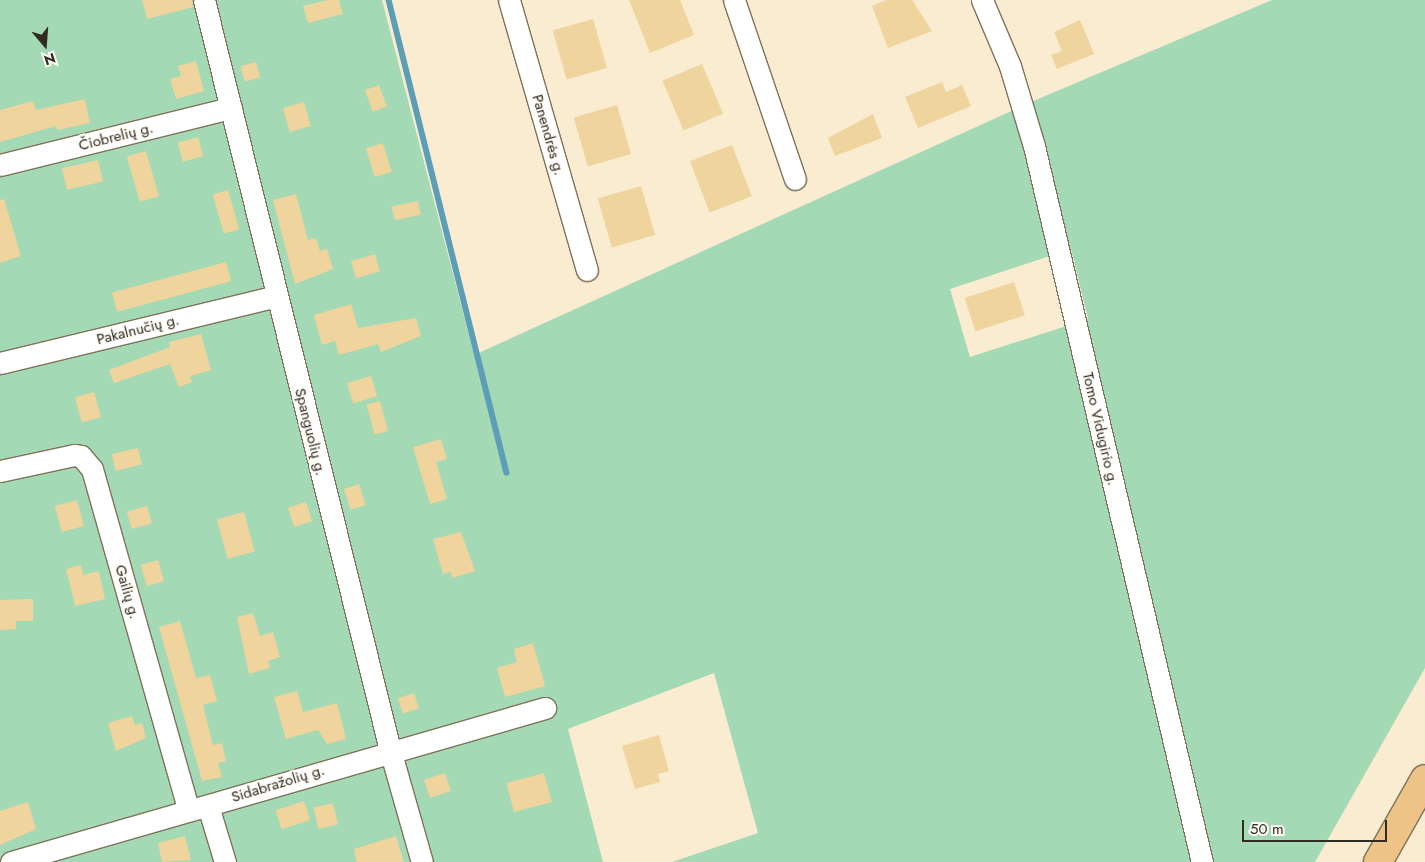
<!DOCTYPE html>
<meta charset="utf-8">
<style>
body{margin:0}
#map{position:relative;width:1425px;height:862px;overflow:hidden;background:#faecd1;font-family:Jost,sans-serif}
div>[style]{position:absolute}
.green>*{inset:0;background:#a3d9b4}
.stream>*{height:5.5px;margin:-2.75px;padding:0 2.75px;transform-origin:2.75px;border-radius:2.75px;background:#5b9eb5}
.building>*{inset:0;background:#efd49d;transform-origin:0 0}
.roads{filter:drop-shadow(1px 0 #7e725a) drop-shadow(-1px 0 #7e725a) drop-shadow(0 1px #7e725a) drop-shadow(0 -1px #7e725a)}
.minor>*{height:21px;margin:-10.5px;padding:0 10.5px;transform-origin:10.5px;border-radius:10.5px;background:#fff}
.major>*{height:28px;margin:-14px;padding:0 14px;transform-origin:14px;border-radius:14px;background:#eec388}
span{translate:-50% -50%;white-space:nowrap;text-align:center;line-height:1.15;-webkit-text-stroke:4px #fdfbf5;paint-order:stroke}
.street-label{font-size:15px;color:#312c22}
.north{position:absolute;left:20px;top:20px;width:50px;height:50px;-webkit-text-stroke:4px #fdfbf5;paint-order:stroke;rotate:162deg;font-size:14px;font-weight:700;line-height:20px;text-align:center;color:#312c22}
.north::after{content:'';display:block;margin:auto;width:18px;height:22px;background:#312c22;clip-path:polygon(50% 0,100% 100%,50% 72%,0 100%)}
.scale{position:absolute;left:1242px;top:820px;width:145px;height:22px;box-sizing:border-box;border:2px solid #312c22;border-top:0;padding-left:6px;font-size:15px;line-height:18px;white-space:nowrap;color:#312c22;-webkit-text-stroke:4px #fdfbf5;paint-order:stroke}
</style>
<div id="map">
<div class="green">
<i style="clip-path:polygon(evenodd,0 0,382px 0,474px 355px,1038px 99px,1272px 0,1425px 0,1425px 668px,1315px 862px,672px 862px,758px 833px,714px 673px,568px 729px,603px 862px,0 862px,0 0,1071px 249px,1088px 319px,970px 357px,950px 289px,1071px 249px)"></i>
</div>
<div class="stream">
<i style="left:389px;top:0;width:487px;rotate:76deg"></i>
</div>
<div class="building">
<i style="clip-path:polygon(142px 0,192px 0,193px 7px,147px 19px)"></i>
<i style="clip-path:polygon(328px 0,339px 0,343px 14px,308px 23px,303px 6px)"></i>
<i style="clip-path:polygon(629px 0,680px 0,694px 35px,650px 53px)"></i>
<i style="clip-path:polygon(886px 0,912px 0,932px 31px,888px 48px,872px 6px)"></i>
<i style="left:593px;top:19px;width:51px;height:42px;rotate:74deg"></i>
<i style="clip-path:polygon(1080px 20px,1094px 54px,1057px 69px,1051px 55px,1062px 51px,1054px 32px)"></i>
<i style="clip-path:polygon(196px 61px,204px 91px,176px 99px,170px 79px,181px 76px,178px 66px)"></i>
<i style="left:256px;top:62px;width:16px;height:16px;rotate:75deg"></i>
<i style="left:702px;top:64px;width:54px;height:43px;rotate:67deg"></i>
<i style="clip-path:polygon(942px 82px,946px 92px,962px 85px,971px 106px,918px 128px,905px 97px)"></i>
<i style="left:379px;top:85px;width:23px;height:15px;rotate:70deg"></i>
<i style="clip-path:polygon(85px 99px,90px 123px,57px 130px,56px 126px,0 142px,0 110px,33px 101px,36px 110px)"></i>
<i style="left:304px;top:102px;width:25px;height:22px;rotate:74deg"></i>
<i style="left:617px;top:105px;width:51px;height:45px;rotate:74deg"></i>
<i style="clip-path:polygon(873px 114px,882px 138px,835px 156px,828px 138px)"></i>
<i style="left:198px;top:137px;width:20px;height:21px;rotate:75deg"></i>
<i style="left:383px;top:143px;width:30px;height:18px;rotate:73deg"></i>
<i style="left:732px;top:145px;width:55px;height:45px;rotate:69deg"></i>
<i style="left:146px;top:151px;width:47px;height:20px;rotate:74deg"></i>
<i style="left:98px;top:160px;width:22px;height:37px;rotate:77deg"></i>
<i style="left:641px;top:186px;width:51px;height:45px;rotate:74deg"></i>
<i style="left:228px;top:190px;width:41px;height:16px;rotate:74deg"></i>
<i style="clip-path:polygon(296px 194px,308px 240px,316px 238px,320px 251px,327px 249px,333px 269px,295px 284px,273px 200px)"></i>
<i style="clip-path:polygon(4px 199px,21px 256px,0 263px,0 200px)"></i>
<i style="left:418px;top:201px;width:14px;height:27px;rotate:78deg"></i>
<i style="left:375px;top:254px;width:18px;height:25px;rotate:74deg"></i>
<i style="left:226px;top:262px;width:20px;height:118px;rotate:75deg"></i>
<i style="left:1014px;top:282px;width:35px;height:52px;rotate:72deg"></i>
<i style="clip-path:polygon(351px 304px,358px 328px,416px 318px,421px 336px,381px 352px,378px 344px,339px 355px,335px 341px,322px 345px,314px 315px)"></i>
<i style="clip-path:polygon(201px 334px,211px 370px,190px 376px,192px 382px,179px 387px,170px 364px,114px 383px,109px 370px,170px 347px,169px 342px)"></i>
<i style="left:371px;top:376px;width:21px;height:25px;rotate:73deg"></i>
<i style="left:94px;top:392px;width:26px;height:20px;rotate:74deg"></i>
<i style="left:380px;top:401px;width:31px;height:14px;rotate:75deg"></i>
<i style="clip-path:polygon(441px 439px,447px 459px,436px 462px,447px 499px,430px 504px,413px 447px)"></i>
<i style="left:138px;top:448px;width:17px;height:27px;rotate:77deg"></i>
<i style="left:359px;top:484px;width:22px;height:16px;rotate:72deg"></i>
<i style="left:77px;top:500px;width:27px;height:23px;rotate:75deg"></i>
<i style="left:306px;top:502px;width:20px;height:19px;rotate:72deg"></i>
<i style="left:147px;top:506px;width:18px;height:21px;rotate:74deg"></i>
<i style="left:244px;top:512px;width:41px;height:28px;rotate:75deg"></i>
<i style="clip-path:polygon(461px 532px,475px 571px,452px 578px,451px 572px,443px 574px,433px 539px)"></i>
<i style="left:158px;top:560px;width:22px;height:18px;rotate:74deg"></i>
<i style="clip-path:polygon(81px 565px,83px 575px,99px 571px,105px 599px,75px 606px,66px 569px)"></i>
<i style="clip-path:polygon(33px 599px,33px 621px,16px 621px,16px 629px,0 630px,0 600px)"></i>
<i style="clip-path:polygon(253px 613px,260px 636px,273px 632px,280px 657px,268px 661px,270px 668px,249px 674px,237px 617px)"></i>
<i style="clip-path:polygon(180px 621px,196px 678px,210px 675px,217px 701px,203px 705px,213px 745px,222px 743px,226px 761px,218px 763px,222px 777px,202px 781px,159px 627px)"></i>
<i style="clip-path:polygon(533px 643px,545px 686px,505px 697px,497px 668px,517px 662px,514px 649px)"></i>
<i style="clip-path:polygon(297px 691px,303px 712px,337px 703px,346px 739px,327px 744px,318px 730px,286px 739px,274px 697px)"></i>
<i style="left:414px;top:693px;width:16px;height:17px;rotate:72deg"></i>
<i style="clip-path:polygon(132px 716px,135px 725px,142px 723px,146px 738px,116px 751px,108px 723px)"></i>
<i style="clip-path:polygon(659px 735px,669px 771px,658px 774px,660px 782px,635px 789px,622px 746px)"></i>
<i style="left:445px;top:773px;width:19px;height:22px;rotate:72deg"></i>
<i style="left:544px;top:773px;width:30px;height:39px;rotate:75deg"></i>
<i style="left:304px;top:801px;width:20px;height:30px;rotate:72deg"></i>
<i style="clip-path:polygon(28px 802px,36px 829px,0 845px,0 811px)"></i>
<i style="left:333px;top:803px;width:22px;height:20px;rotate:77deg"></i>
<i style="clip-path:polygon(185px 836px,191px 860px,162px 862px,158px 843px)"></i>
<i style="clip-path:polygon(396px 836px,404px 862px,357px 862px,354px 849px)"></i>
</div>
<div class="roads">
<div class="minor">
<i style="left:204px;top:0;width:773px;rotate:76.07deg"></i>
<i style="left:390px;top:750px;width:116px;rotate:74.1deg"></i>
<i style="left:509px;top:0;width:281px;rotate:73.9deg"></i>
<i style="left:734px;top:0;width:189px;rotate:71.2deg"></i>
<i style="left:982px;top:0;width:72px;rotate:67deg"></i>
<i style="left:1010px;top:66px;width:84px;rotate:73.3deg"></i>
<i style="left:1034px;top:146px;width:735px;rotate:76.8deg"></i>
<i style="left:0;top:165px;width:238px;rotate:-13.9deg"></i>
<i style="left:0;top:363px;width:284px;rotate:-13.6deg"></i>
<i style="left:0;top:471px;width:76px;rotate:-12.2deg"></i>
<i style="left:74px;top:455px;width:7px;rotate:8deg"></i>
<i style="left:81px;top:456px;width:17px;rotate:50deg"></i>
<i style="left:92px;top:469px;width:355px;rotate:74.2deg"></i>
<i style="left:208px;top:806px;width:59px;rotate:73.1deg"></i>
<i style="left:11px;top:862px;width:556px;rotate:-16.09deg"></i>
</div>
<div class="major">
<i style="left:1378px;top:862px;width:95px;rotate:-60.5deg"></i>
</div>
</div>
<div class="street-label">
<span style="left:548px;top:135px;rotate:74deg">Panendrės g.</span>
<span style="left:116px;top:137px;rotate:-14deg">Čiobrelių g.</span>
<span style="left:138px;top:330px;rotate:-14deg">Pakalnučių g.</span>
<span style="left:1100px;top:429px;rotate:77deg">Tomo Vidugirio g.</span>
<span style="left:310px;top:432px;rotate:76deg">Spanguolių g.</span>
<span style="left:127px;top:592px;rotate:74deg">Gailių g.</span>
<span style="left:278px;top:784px;rotate:-17deg">Sidabražolių g.</span>
</div>
<div class="north">N</div>
<div class="scale">50 m</div>
</div>
